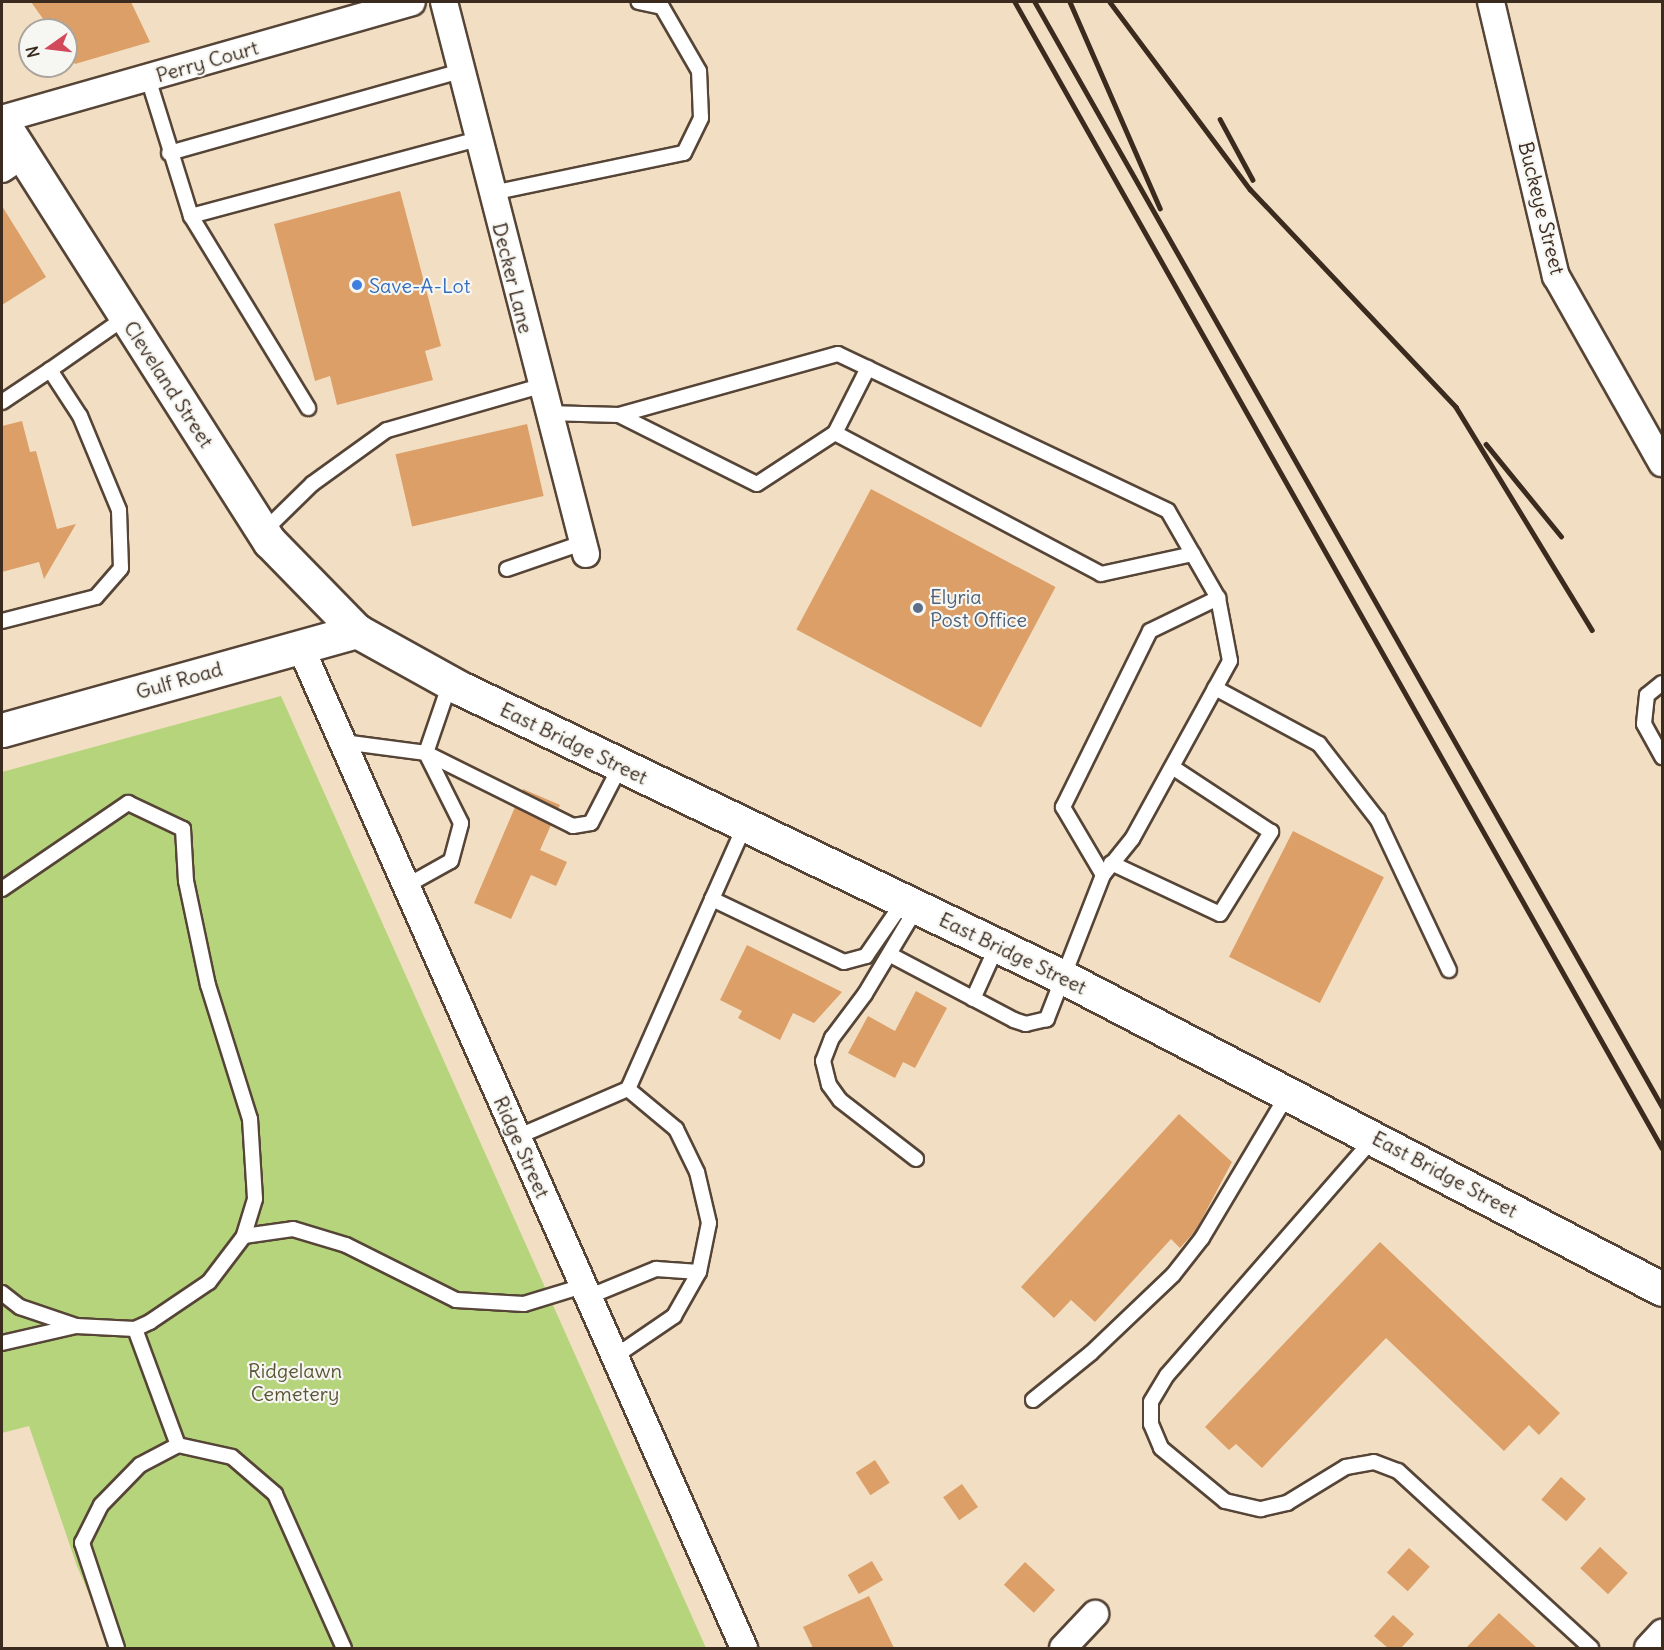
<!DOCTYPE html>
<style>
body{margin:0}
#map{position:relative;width:1664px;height:1650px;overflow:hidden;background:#f2dfc3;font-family:Delius,sans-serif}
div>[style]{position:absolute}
.green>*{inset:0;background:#b5d47b}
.building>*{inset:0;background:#dc9f67;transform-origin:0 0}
.roads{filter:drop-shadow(2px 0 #564537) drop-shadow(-2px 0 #564537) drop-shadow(0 2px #564537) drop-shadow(0 -2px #564537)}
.lane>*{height:14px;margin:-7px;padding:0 7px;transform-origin:7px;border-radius:7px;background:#fff}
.street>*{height:26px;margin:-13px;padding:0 13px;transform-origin:13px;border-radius:13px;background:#fff}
.secondary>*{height:33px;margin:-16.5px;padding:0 16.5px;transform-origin:16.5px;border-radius:16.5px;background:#fff}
.rail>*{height:4.5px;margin:-2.25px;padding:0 2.25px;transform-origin:2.25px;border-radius:2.25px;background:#3b2a1e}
.dots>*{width:16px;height:16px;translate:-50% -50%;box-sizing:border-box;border:3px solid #f6f6f2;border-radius:50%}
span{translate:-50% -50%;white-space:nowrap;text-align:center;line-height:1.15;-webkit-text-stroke:4.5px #f6f6f2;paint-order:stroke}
.street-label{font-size:20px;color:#3b2a1e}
.shop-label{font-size:20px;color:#366cbe}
.left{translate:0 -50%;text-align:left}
.service-label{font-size:20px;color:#4e5e75}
.park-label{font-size:20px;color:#5a5435}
.frame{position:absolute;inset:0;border:3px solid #3b2a1e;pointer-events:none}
.north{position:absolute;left:18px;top:18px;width:60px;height:60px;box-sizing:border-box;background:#f6f6f2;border:2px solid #aba49d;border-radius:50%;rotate:256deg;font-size:16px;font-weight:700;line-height:24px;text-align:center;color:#3b2a1e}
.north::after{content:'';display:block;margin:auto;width:21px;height:27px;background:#d1495b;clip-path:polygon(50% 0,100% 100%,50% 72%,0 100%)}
</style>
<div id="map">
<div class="green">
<i style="clip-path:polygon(281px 696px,706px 1648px,112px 1648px,77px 1566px,29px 1426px,2px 1433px,2px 772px)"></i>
</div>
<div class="building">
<i style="clip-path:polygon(31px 2px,131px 2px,150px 42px,75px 64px,66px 51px,66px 30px,51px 30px)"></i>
<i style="clip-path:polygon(400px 191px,441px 346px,425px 351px,433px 380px,337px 405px,330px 376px,315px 381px,274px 224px)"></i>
<i style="clip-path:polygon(2px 206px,46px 277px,2px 305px)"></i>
<i style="clip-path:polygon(22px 421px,30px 452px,36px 451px,57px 529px,76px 524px,44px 579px,39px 562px,2px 572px,2px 426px)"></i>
<i style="left:527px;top:424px;width:74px;height:135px;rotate:77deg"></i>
<i style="left:871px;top:489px;width:209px;height:159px;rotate:28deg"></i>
<i style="clip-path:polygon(523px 789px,560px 805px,558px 809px,523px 791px)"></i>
<i style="clip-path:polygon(515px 807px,551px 825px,540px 850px,567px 862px,556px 886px,531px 875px,511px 919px,474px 903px)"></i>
<i style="left:1293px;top:831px;width:102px;height:141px;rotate:27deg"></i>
<i style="clip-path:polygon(747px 945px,842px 992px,814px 1023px,793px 1013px,780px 1040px,738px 1018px,742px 1011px,720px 1000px)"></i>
<i style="clip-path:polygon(916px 991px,947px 1008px,915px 1068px,903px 1062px,895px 1078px,848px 1053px,868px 1016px,895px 1031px)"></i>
<i style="clip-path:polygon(1179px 1114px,1232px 1162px,1196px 1230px,1180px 1248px,1171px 1239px,1095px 1322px,1071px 1300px,1054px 1318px,1021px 1287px)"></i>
<i style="clip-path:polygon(1380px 1242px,1560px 1413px,1539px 1435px,1529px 1425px,1504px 1451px,1386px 1338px,1262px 1468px,1236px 1444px,1229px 1450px,1205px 1427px)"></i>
<i style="left:875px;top:1460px;width:27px;height:23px;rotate:57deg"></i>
<i style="left:1561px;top:1477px;width:33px;height:30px;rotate:41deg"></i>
<i style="left:962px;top:1484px;width:28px;height:23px;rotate:55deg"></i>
<i style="left:1600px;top:1547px;width:38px;height:29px;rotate:43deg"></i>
<i style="left:1409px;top:1548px;width:28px;height:33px;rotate:42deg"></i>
<i style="left:872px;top:1561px;width:22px;height:28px;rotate:60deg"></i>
<i style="left:1025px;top:1562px;width:41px;height:31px;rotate:43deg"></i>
<i style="clip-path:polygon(869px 1596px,894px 1648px,813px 1648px,803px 1627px)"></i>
<i style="clip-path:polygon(1499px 1613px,1537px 1648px,1466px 1648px)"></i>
<i style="clip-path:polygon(1393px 1615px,1414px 1634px,1401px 1648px,1388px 1648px,1374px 1636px)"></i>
</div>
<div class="roads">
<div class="lane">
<i style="left:148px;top:78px;width:145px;rotate:72.7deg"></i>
<i style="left:191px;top:216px;width:225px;rotate:58.6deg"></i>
<i style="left:169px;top:153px;width:303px;rotate:-15.7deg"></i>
<i style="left:492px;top:193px;width:196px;rotate:-11.8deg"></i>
<i style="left:684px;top:153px;width:39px;rotate:-64deg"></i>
<i style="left:701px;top:118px;width:47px;rotate:-92.4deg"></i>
<i style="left:699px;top:71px;width:74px;rotate:-120deg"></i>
<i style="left:662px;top:7px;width:24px;rotate:-168deg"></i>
<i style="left:191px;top:216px;width:297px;rotate:-15deg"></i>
<i style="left:868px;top:368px;width:73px;rotate:116.9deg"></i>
<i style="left:835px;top:433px;width:301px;rotate:27.9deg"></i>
<i style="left:1101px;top:574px;width:94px;rotate:-12.3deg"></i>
<i style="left:2px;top:402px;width:58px;rotate:-33.7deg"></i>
<i style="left:546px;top:413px;width:73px;rotate:1.6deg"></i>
<i style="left:619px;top:415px;width:227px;rotate:-15.6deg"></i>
<i style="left:838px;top:354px;width:365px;rotate:25.4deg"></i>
<i style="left:1168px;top:511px;width:100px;rotate:60.1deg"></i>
<i style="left:1218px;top:598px;width:64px;rotate:79.2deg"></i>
<i style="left:1230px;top:661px;width:203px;rotate:118.8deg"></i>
<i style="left:1132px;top:839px;width:46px;rotate:128.9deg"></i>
<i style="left:1103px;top:875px;width:155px;rotate:111.3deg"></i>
<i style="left:1047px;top:1019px;width:22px;rotate:167deg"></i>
<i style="left:1026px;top:1024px;width:13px;rotate:-162deg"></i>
<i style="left:1014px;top:1020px;width:141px;rotate:-152.2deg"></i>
<i style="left:619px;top:415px;width:154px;rotate:26.6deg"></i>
<i style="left:757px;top:484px;width:93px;rotate:-33.2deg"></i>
<i style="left:263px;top:532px;width:69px;rotate:-44.4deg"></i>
<i style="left:312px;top:484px;width:92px;rotate:-35.8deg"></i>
<i style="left:387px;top:430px;width:159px;rotate:-16deg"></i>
<i style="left:507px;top:569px;width:79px;rotate:-19.1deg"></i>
<i style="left:2px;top:621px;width:97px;rotate:-14.3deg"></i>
<i style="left:96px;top:597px;width:38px;rotate:-49deg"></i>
<i style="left:121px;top:568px;width:58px;rotate:-92deg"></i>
<i style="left:119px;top:510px;width:102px;rotate:-112.5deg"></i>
<i style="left:80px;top:416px;width:55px;rotate:-123.1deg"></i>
<i style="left:50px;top:370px;width:93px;rotate:-34.9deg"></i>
<i style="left:1662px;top:683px;width:19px;rotate:141deg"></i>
<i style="left:1647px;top:695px;width:29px;rotate:96deg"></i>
<i style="left:1644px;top:724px;width:38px;rotate:61deg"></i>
<i style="left:1215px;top:688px;width:118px;rotate:28.3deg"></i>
<i style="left:1319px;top:744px;width:96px;rotate:52.2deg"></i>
<i style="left:1378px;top:820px;width:166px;rotate:64.7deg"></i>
<i style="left:343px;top:742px;width:84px;rotate:7.5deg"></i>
<i style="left:426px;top:753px;width:164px;rotate:26.4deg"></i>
<i style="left:573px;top:826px;width:18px;rotate:-9deg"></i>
<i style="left:591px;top:823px;width:65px;rotate:-62.7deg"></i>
<i style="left:745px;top:825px;width:81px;rotate:114deg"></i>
<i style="left:712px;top:899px;width:146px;rotate:25.5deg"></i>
<i style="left:844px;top:962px;width:23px;rotate:-15deg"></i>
<i style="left:866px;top:956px;width:67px;rotate:-55.4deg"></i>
<i style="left:1111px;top:863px;width:120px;rotate:25.1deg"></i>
<i style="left:1220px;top:914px;width:97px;rotate:-58.1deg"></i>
<i style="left:1271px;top:832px;width:118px;rotate:-146.7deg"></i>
<i style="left:1103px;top:875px;width:79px;rotate:-120.5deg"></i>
<i style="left:1063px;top:807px;width:196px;rotate:-63.7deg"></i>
<i style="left:1150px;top:631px;width:76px;rotate:-25.9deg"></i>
<i style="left:406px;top:886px;width:51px;rotate:-29.1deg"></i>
<i style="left:451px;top:861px;width:39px;rotate:-75deg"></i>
<i style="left:461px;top:823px;width:78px;rotate:-116.6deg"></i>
<i style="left:426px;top:753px;width:74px;rotate:-71.1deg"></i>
<i style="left:2px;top:889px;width:153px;rotate:-34.3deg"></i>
<i style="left:128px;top:803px;width:61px;rotate:25.3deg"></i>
<i style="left:183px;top:829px;width:52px;rotate:86.7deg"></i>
<i style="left:186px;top:881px;width:106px;rotate:78.1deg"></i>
<i style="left:208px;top:985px;width:140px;rotate:72.6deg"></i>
<i style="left:250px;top:1119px;width:80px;rotate:86.4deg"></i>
<i style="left:255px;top:1199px;width:39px;rotate:107deg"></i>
<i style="left:244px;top:1236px;width:58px;rotate:127.3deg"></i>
<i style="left:209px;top:1282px;width:71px;rotate:145.9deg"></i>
<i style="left:150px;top:1322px;width:17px;rotate:155deg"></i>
<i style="left:135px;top:1329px;width:59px;rotate:-177.1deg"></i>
<i style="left:76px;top:1326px;width:76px;rotate:167.1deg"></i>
<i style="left:973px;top:999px;width:58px;rotate:-65.6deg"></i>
<i style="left:517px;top:1137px;width:121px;rotate:-23.4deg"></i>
<i style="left:628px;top:1089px;width:208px;rotate:-66.1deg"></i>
<i style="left:1373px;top:1139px;width:313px;rotate:131.1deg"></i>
<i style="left:1167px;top:1375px;width:31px;rotate:121deg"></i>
<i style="left:1151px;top:1402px;width:22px;rotate:90deg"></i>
<i style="left:1151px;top:1424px;width:26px;rotate:67deg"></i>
<i style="left:1161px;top:1448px;width:83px;rotate:39.6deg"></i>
<i style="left:1225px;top:1501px;width:37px;rotate:13deg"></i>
<i style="left:1261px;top:1509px;width:27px;rotate:-13deg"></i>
<i style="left:1287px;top:1503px;width:69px;rotate:-31.4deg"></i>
<i style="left:1346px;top:1467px;width:28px;rotate:-10deg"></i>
<i style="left:1374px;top:1462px;width:26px;rotate:21deg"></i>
<i style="left:1398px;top:1471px;width:262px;rotate:42.5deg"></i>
<i style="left:916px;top:1159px;width:96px;rotate:-142.2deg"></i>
<i style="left:840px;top:1100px;width:19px;rotate:-126deg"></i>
<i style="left:829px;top:1085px;width:25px;rotate:-104deg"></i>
<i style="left:823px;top:1061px;width:25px;rotate:-69deg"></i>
<i style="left:832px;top:1038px;width:55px;rotate:-53.1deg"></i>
<i style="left:865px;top:994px;width:101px;rotate:-59.1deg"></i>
<i style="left:244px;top:1236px;width:49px;rotate:-8.1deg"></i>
<i style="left:293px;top:1229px;width:55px;rotate:16.8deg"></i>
<i style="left:346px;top:1245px;width:123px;rotate:26.6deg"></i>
<i style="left:456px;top:1300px;width:68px;rotate:3.4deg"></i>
<i style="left:524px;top:1304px;width:62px;rotate:-17deg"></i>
<i style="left:2px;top:1293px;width:23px;rotate:38deg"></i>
<i style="left:20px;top:1307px;width:59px;rotate:18.7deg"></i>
<i style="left:588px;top:1297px;width:74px;rotate:-22.4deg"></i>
<i style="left:656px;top:1269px;width:43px;rotate:4deg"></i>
<i style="left:135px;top:1329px;width:124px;rotate:69.7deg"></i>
<i style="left:614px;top:1357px;width:73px;rotate:-34.3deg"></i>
<i style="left:674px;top:1316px;width:51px;rotate:-60.4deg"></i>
<i style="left:699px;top:1272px;width:50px;rotate:-78.5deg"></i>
<i style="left:709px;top:1223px;width:52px;rotate:-103.2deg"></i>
<i style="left:697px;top:1172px;width:48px;rotate:-116deg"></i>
<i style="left:676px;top:1129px;width:62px;rotate:-140.2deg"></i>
<i style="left:1033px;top:1400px;width:75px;rotate:-39deg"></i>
<i style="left:1091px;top:1353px;width:113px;rotate:-43.6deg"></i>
<i style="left:1173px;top:1275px;width:47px;rotate:-51.9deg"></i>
<i style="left:1202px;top:1238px;width:168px;rotate:-59.2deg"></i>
<i style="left:117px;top:1648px;width:111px;rotate:-108.4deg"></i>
<i style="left:82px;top:1543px;width:42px;rotate:-63.4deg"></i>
<i style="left:101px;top:1505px;width:56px;rotate:-45.7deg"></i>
<i style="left:140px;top:1465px;width:43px;rotate:-27.8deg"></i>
<i style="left:178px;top:1445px;width:55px;rotate:12.5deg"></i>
<i style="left:232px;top:1457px;width:57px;rotate:40.7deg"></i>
<i style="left:275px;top:1494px;width:169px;rotate:65.9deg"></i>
</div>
<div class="street">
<i style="left:444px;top:2px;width:570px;rotate:75.57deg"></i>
<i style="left:1491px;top:2px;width:282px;rotate:76.7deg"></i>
<i style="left:1556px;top:276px;width:215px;rotate:60.5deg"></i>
<i style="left:2px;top:119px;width:426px;rotate:-15.9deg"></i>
<i style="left:2px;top:169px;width:25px;rotate:-34deg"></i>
<i style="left:300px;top:646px;width:1096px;rotate:66.1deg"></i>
<i style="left:1063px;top:1648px;width:47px;rotate:-46.7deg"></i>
<i style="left:1648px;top:1648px;width:21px;rotate:-47deg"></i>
</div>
<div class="secondary">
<i style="left:2px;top:122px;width:498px;rotate:57.5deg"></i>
<i style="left:270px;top:542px;width:124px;rotate:45.7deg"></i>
<i style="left:357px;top:631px;width:118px;rotate:29deg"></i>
<i style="left:460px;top:688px;width:669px;rotate:25.61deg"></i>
<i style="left:1063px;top:977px;width:675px;rotate:27.51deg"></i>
<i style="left:2px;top:730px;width:369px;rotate:-15.6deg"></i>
</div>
</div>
<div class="rail">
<i style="left:1015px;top:2px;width:1316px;rotate:60.55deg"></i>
<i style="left:1035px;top:2px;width:1270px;rotate:60.41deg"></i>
<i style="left:1070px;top:2px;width:225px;rotate:66.4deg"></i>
<i style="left:1110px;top:2px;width:234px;rotate:53.2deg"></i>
<i style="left:1250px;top:189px;width:300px;rotate:46.6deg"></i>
<i style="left:1456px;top:407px;width:261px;rotate:58.6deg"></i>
<i style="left:1220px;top:119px;width:69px;rotate:61.6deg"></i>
<i style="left:1486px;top:444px;width:119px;rotate:50.8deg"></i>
</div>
<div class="dots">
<i style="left:357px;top:285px;background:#3f7fe0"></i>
<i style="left:918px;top:608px;background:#5c6f8a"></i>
</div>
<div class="street-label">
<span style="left:207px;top:61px;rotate:-16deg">Perry Court</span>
<span style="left:1542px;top:208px;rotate:76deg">Buckeye Street</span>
<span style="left:513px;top:278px;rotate:76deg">Decker Lane</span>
<span style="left:169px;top:384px;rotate:57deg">Cleveland Street</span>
<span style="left:179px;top:680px;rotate:-16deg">Gulf Road</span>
<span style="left:574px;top:743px;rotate:26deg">East Bridge Street</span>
<span style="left:1013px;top:953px;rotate:26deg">East Bridge Street</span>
<span style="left:522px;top:1147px;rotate:66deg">Ridge Street</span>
<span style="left:1445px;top:1174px;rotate:28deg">East Bridge Street</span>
</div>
<div class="shop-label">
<span class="left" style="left:369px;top:285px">Save-A-Lot</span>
</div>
<div class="service-label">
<span class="left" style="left:930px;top:608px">Elyria<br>Post Office</span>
</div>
<div class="park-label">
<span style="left:295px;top:1382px">Ridgelawn<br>Cemetery</span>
</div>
<div class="frame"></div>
<div class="north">N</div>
</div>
